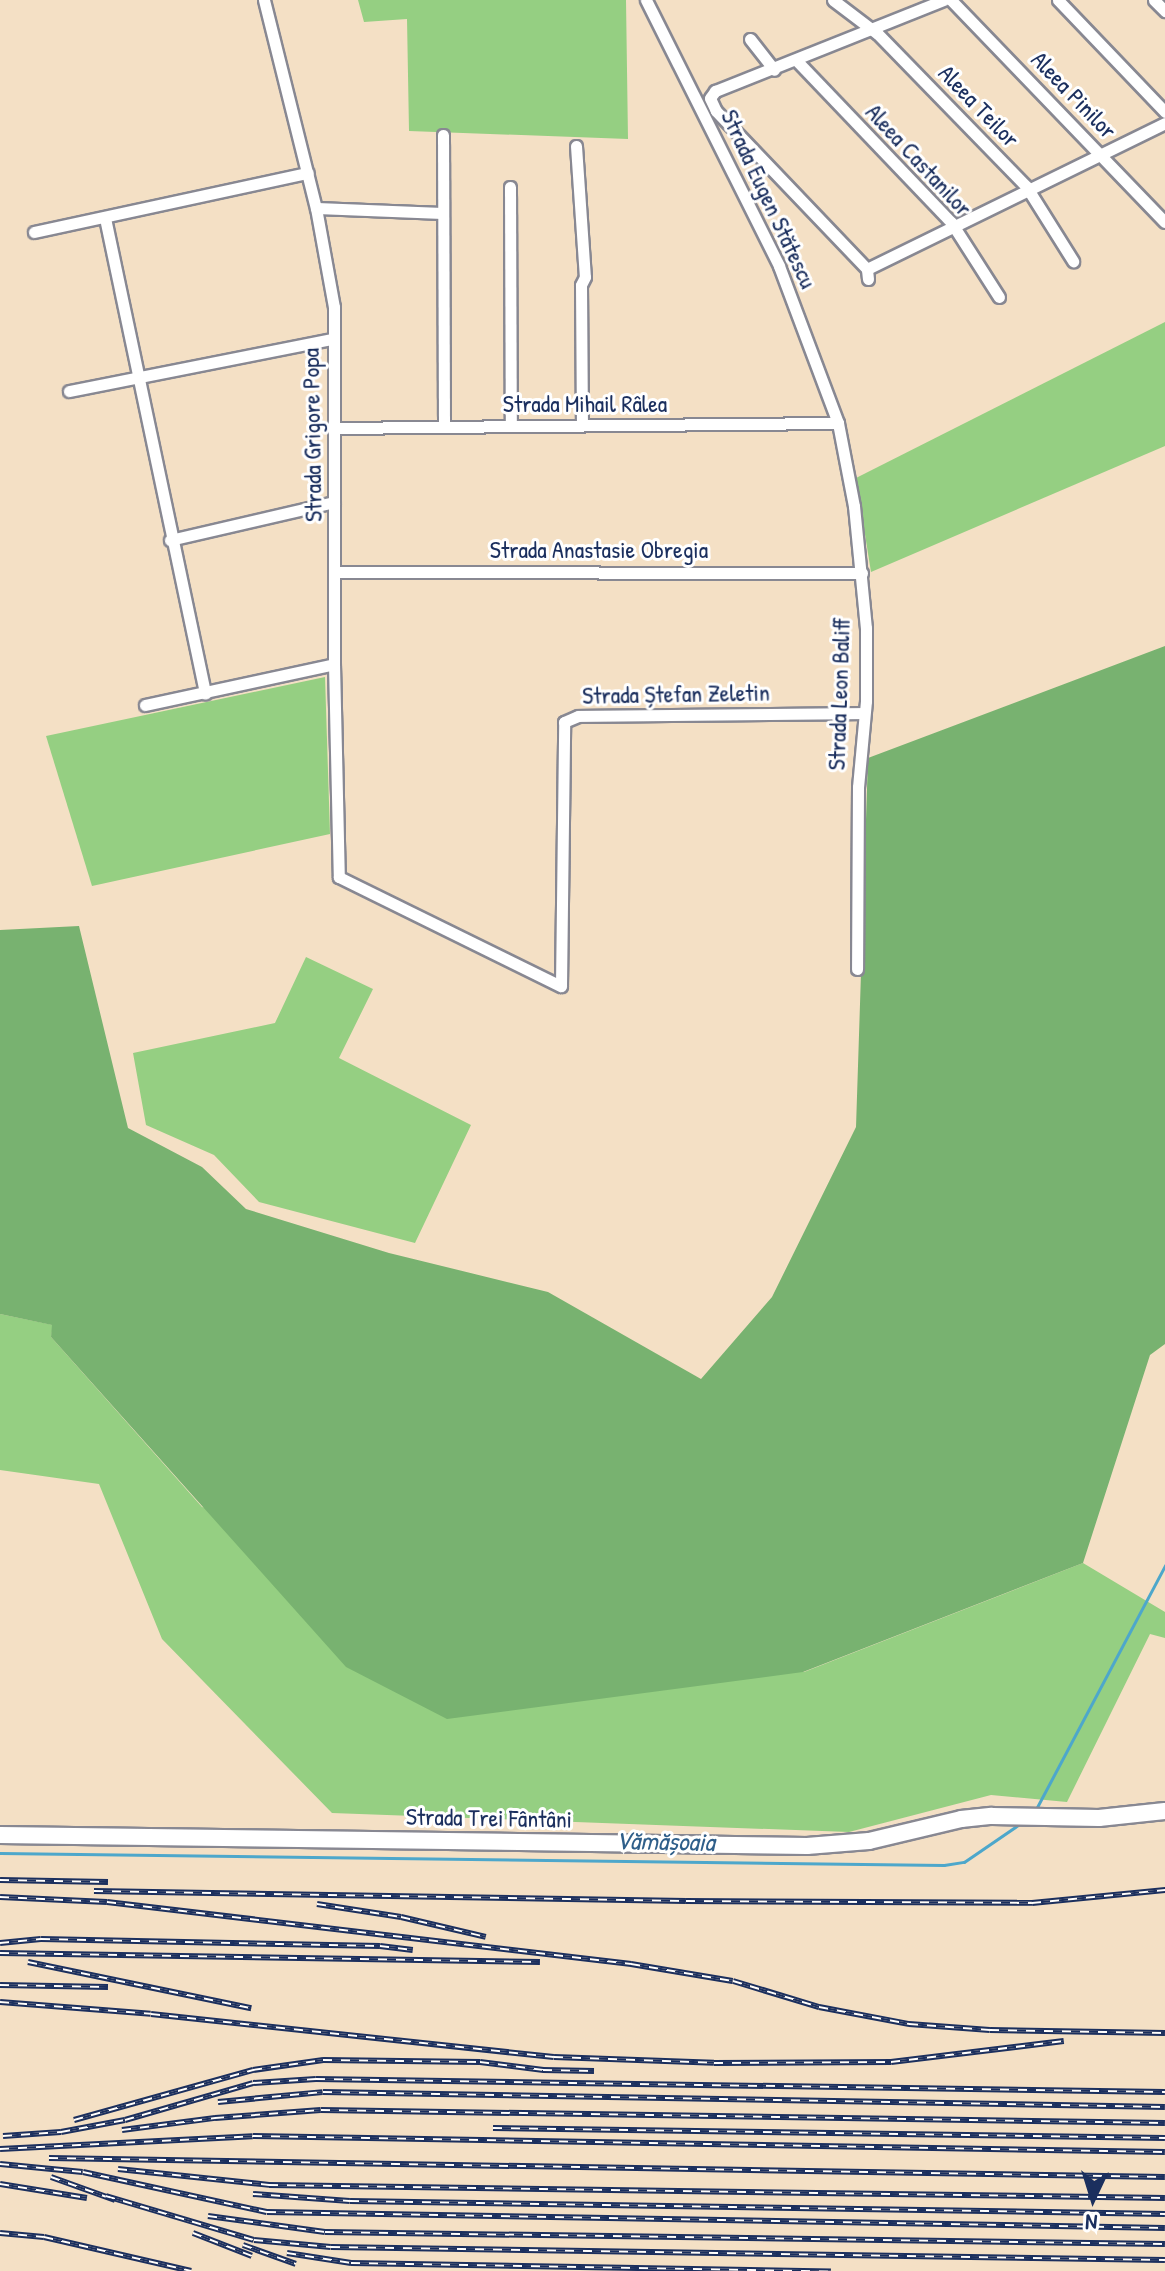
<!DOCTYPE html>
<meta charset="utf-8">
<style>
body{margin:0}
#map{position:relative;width:1165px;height:2271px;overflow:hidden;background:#f4e0c5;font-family:"Patrick Hand",sans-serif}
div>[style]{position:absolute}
.green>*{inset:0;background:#95cf82}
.forest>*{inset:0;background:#78b270}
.stream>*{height:3px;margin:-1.5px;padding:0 1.5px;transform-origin:1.5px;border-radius:1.5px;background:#4da7cb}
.roads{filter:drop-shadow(2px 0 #888892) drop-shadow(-2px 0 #888892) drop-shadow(0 2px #888892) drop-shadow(0 -2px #888892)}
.minor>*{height:11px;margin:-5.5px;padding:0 5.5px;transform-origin:5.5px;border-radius:5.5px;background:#fff}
.secondary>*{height:16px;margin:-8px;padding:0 8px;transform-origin:8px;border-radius:8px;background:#fff}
.rail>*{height:6px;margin-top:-3px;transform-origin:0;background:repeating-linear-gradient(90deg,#fff 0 9px,#1b2f5e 0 18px);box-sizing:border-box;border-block:2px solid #1b2f5e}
span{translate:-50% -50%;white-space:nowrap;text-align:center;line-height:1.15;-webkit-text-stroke:6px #fff;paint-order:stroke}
.street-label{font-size:24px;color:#1b2f5e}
.water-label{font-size:26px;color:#2f5f8a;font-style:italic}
.north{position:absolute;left:1053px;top:2159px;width:80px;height:80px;-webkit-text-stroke:6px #fff;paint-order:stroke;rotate:184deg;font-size:22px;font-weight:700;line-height:32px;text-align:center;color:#1b2f5e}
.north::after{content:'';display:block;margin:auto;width:28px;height:36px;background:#1b2f5e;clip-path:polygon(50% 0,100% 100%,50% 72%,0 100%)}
</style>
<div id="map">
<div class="green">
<i style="clip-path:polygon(358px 0,626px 0,628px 139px,409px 131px,407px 19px,364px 22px)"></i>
<i style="clip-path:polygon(1165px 322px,1165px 446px,871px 572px,856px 478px)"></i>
<i style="clip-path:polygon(325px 677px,330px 834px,92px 886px,46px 736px)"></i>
<i style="clip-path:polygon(306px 957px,373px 989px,339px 1058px,471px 1125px,415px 1243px,259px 1202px,214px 1155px,146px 1125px,133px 1053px,275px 1023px)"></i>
<i style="clip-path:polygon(0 1314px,53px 1325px,51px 1337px,202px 1507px,804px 1672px,1083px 1563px,1165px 1612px,1165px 1638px,1150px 1634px,1067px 1802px,991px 1795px,849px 1832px,332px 1813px,162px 1639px,99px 1484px,0 1470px)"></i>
</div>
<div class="forest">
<i style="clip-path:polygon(1165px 646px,1165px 1344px,1150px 1355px,1083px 1563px,803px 1672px,447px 1719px,346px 1667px,51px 1337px,52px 1325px,0 1314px,0 930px,79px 926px,128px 1128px,202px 1167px,246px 1209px,389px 1253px,548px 1292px,701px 1379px,772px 1297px,856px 1127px,868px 758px)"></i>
</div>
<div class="stream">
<i style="left:1036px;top:1809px;width:276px;rotate:-62.1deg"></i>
<i style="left:0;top:1853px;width:944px;rotate:0.73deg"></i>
<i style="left:944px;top:1865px;width:20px;rotate:-9deg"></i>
<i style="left:964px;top:1862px;width:69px;rotate:-34.4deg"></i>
</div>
<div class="roads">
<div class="minor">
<i style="left:264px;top:0;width:214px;rotate:76deg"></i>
<i style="left:316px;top:208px;width:101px;rotate:79.7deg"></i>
<i style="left:334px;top:307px;width:357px;rotate:90deg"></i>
<i style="left:334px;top:664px;width:213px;rotate:88.7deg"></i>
<i style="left:339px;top:877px;width:247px;rotate:26.2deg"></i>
<i style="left:561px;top:986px;width:264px;rotate:-89.3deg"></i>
<i style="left:564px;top:722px;width:15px;rotate:-23deg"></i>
<i style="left:578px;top:716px;width:285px;rotate:-0.6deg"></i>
<i style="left:646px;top:0;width:297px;rotate:63.4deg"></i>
<i style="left:779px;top:266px;width:168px;rotate:69.4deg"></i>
<i style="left:838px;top:423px;width:85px;rotate:79.1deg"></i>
<i style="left:854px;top:506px;width:123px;rotate:84.4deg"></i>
<i style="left:866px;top:628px;width:73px;rotate:90deg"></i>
<i style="left:866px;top:701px;width:86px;rotate:95.3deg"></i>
<i style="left:858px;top:787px;width:182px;rotate:90.3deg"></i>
<i style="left:833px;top:0;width:56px;rotate:37.1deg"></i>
<i style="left:878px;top:34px;width:212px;rotate:45.8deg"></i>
<i style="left:1026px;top:186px;width:89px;rotate:57.9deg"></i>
<i style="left:951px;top:0;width:308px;rotate:46.1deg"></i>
<i style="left:1058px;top:0;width:155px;rotate:46.3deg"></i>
<i style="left:1154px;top:0;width:16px;rotate:45deg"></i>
<i style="left:750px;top:39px;width:39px;rotate:52deg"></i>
<i style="left:797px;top:61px;width:223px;rotate:46.3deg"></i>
<i style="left:951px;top:222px;width:89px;rotate:57.4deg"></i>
<i style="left:443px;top:135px;width:292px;rotate:89.8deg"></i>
<i style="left:576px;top:146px;width:131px;rotate:86.1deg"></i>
<i style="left:585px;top:277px;width:9px;rotate:117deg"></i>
<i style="left:581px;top:285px;width:140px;rotate:89.6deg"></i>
<i style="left:510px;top:187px;width:239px;rotate:89.8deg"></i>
<i style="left:316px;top:208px;width:127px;rotate:2.3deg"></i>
<i style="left:105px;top:218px;width:486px;rotate:78.1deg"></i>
<i style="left:34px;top:232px;width:280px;rotate:-12.2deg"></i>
<i style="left:867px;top:269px;width:332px;rotate:-26.1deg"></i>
<i style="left:868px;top:279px;width:10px;rotate:-96deg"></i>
<i style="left:867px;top:269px;width:219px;rotate:-133.7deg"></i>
<i style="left:716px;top:111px;width:14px;rotate:-115deg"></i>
<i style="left:710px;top:98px;width:9px;rotate:-54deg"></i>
<i style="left:715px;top:91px;width:246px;rotate:-21.7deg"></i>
<i style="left:69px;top:391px;width:268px;rotate:-11.2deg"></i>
<i style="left:333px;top:428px;width:505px;rotate:-0.57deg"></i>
<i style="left:170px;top:540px;width:168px;rotate:-13deg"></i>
<i style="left:336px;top:572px;width:526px;rotate:0.11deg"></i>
<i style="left:145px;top:705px;width:193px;rotate:-12.2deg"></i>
</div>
<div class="secondary">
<i style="left:0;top:1835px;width:807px;rotate:0.78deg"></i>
<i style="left:807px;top:1846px;width:62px;rotate:-4.6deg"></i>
<i style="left:869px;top:1841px;width:95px;rotate:-13.4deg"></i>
<i style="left:961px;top:1819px;width:31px;rotate:-6deg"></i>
<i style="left:992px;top:1816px;width:107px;rotate:1.1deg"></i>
<i style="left:1099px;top:1818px;width:66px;rotate:-6.1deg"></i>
</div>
</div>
<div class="rail">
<i style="left:0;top:1880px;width:108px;rotate:1.1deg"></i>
<i style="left:94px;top:1891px;width:592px;rotate:0.97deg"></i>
<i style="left:686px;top:1901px;width:346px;rotate:0.3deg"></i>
<i style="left:1032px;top:1903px;width:134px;rotate:-5.6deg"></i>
<i style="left:0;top:1897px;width:107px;rotate:2.7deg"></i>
<i style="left:107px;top:1902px;width:528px;rotate:6.75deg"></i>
<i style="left:631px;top:1964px;width:103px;rotate:9.5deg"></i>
<i style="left:733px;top:1981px;width:90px;rotate:16.8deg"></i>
<i style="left:819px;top:2007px;width:92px;rotate:10.7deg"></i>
<i style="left:909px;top:2024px;width:81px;rotate:4.2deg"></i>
<i style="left:990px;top:2030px;width:175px;rotate:1deg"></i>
<i style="left:317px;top:1904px;width:85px;rotate:8.8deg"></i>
<i style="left:401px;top:1917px;width:87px;rotate:13.2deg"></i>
<i style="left:0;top:1943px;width:41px;rotate:-5.6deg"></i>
<i style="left:41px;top:1939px;width:339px;rotate:1.2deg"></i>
<i style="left:380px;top:1946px;width:33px;rotate:7deg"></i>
<i style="left:0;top:1953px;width:540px;rotate:0.95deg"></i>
<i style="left:28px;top:1962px;width:228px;rotate:11.7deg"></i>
<i style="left:0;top:1985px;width:108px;rotate:1.1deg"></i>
<i style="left:0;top:2002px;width:151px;rotate:4.5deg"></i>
<i style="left:151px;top:2014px;width:405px;rotate:6.1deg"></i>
<i style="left:554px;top:2057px;width:160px;rotate:2.1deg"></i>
<i style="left:714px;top:2063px;width:177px;rotate:-0.3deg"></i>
<i style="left:891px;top:2062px;width:174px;rotate:-6.9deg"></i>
<i style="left:218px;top:2102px;width:105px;rotate:-5.4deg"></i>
<i style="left:323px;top:2092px;width:842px;rotate:1.02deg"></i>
<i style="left:74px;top:2120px;width:186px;rotate:-15.6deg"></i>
<i style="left:253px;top:2070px;width:71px;rotate:-8.1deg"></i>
<i style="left:323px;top:2060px;width:157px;rotate:0.7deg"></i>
<i style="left:480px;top:2062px;width:64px;rotate:7.2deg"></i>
<i style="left:543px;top:2070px;width:51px;rotate:1.1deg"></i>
<i style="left:493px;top:2128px;width:672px;rotate:0.85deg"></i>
<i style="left:122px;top:2130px;width:94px;rotate:-7.4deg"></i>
<i style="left:215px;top:2118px;width:106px;rotate:-4.3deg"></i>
<i style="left:321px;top:2110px;width:844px;rotate:0.88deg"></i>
<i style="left:3px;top:2136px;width:58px;rotate:-3.9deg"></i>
<i style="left:61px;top:2132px;width:65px;rotate:-10.6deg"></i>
<i style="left:125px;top:2120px;width:133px;rotate:-16.1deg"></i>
<i style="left:253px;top:2083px;width:63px;rotate:-3.6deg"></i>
<i style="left:316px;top:2079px;width:849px;rotate:0.88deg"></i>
<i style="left:0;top:2149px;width:253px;rotate:-2.9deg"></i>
<i style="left:253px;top:2136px;width:912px;rotate:1.01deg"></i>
<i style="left:49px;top:2158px;width:1116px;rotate:0.98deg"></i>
<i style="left:0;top:2164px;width:83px;rotate:5.5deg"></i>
<i style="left:83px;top:2172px;width:188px;rotate:12.3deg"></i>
<i style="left:267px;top:2212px;width:898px;rotate:1.02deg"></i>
<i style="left:118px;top:2169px;width:152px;rotate:6deg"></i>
<i style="left:269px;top:2185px;width:896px;rotate:0.83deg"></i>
<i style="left:51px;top:2177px;width:68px;rotate:19.8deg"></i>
<i style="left:0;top:2184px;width:88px;rotate:9.1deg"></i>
<i style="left:253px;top:2194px;width:97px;rotate:4.1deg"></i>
<i style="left:350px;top:2201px;width:815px;rotate:0.91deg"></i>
<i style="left:106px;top:2196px;width:154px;rotate:16.6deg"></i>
<i style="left:254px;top:2240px;width:77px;rotate:5.2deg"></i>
<i style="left:331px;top:2247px;width:834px;rotate:0.89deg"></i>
<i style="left:208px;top:2216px;width:118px;rotate:7.8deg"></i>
<i style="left:325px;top:2232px;width:840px;rotate:0.82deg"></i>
<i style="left:0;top:2233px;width:44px;rotate:5.2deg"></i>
<i style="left:44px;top:2237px;width:151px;rotate:13deg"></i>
<i style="left:193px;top:2233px;width:63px;rotate:21.3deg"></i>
<i style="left:243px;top:2245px;width:56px;rotate:19.7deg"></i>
<i style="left:287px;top:2253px;width:65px;rotate:8.9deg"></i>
<i style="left:351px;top:2263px;width:480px;rotate:1deg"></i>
</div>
<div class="street-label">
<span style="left:1074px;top:95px;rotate:46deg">Aleea Pinilor</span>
<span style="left:979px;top:106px;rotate:46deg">Aleea Teilor</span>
<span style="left:919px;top:160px;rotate:47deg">Aleea Castanilor</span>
<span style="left:769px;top:199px;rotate:65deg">Strada Eugen Stătescu</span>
<span style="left:585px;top:404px">Strada Mihail Râlea</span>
<span style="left:312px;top:435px;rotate:-91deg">Strada Grigore Popa</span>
<span style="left:599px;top:550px">Strada Anastasie Obregia</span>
<span style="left:676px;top:694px;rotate:-1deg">Strada Ștefan Zeletin</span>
<span style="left:839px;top:694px;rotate:-88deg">Strada Leon Baliff</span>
<span style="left:489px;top:1818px;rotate:1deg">Strada Trei Fântâni</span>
</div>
<div class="water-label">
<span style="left:665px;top:1841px;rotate:1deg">Vămășoaia</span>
</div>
<div class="north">N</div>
</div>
